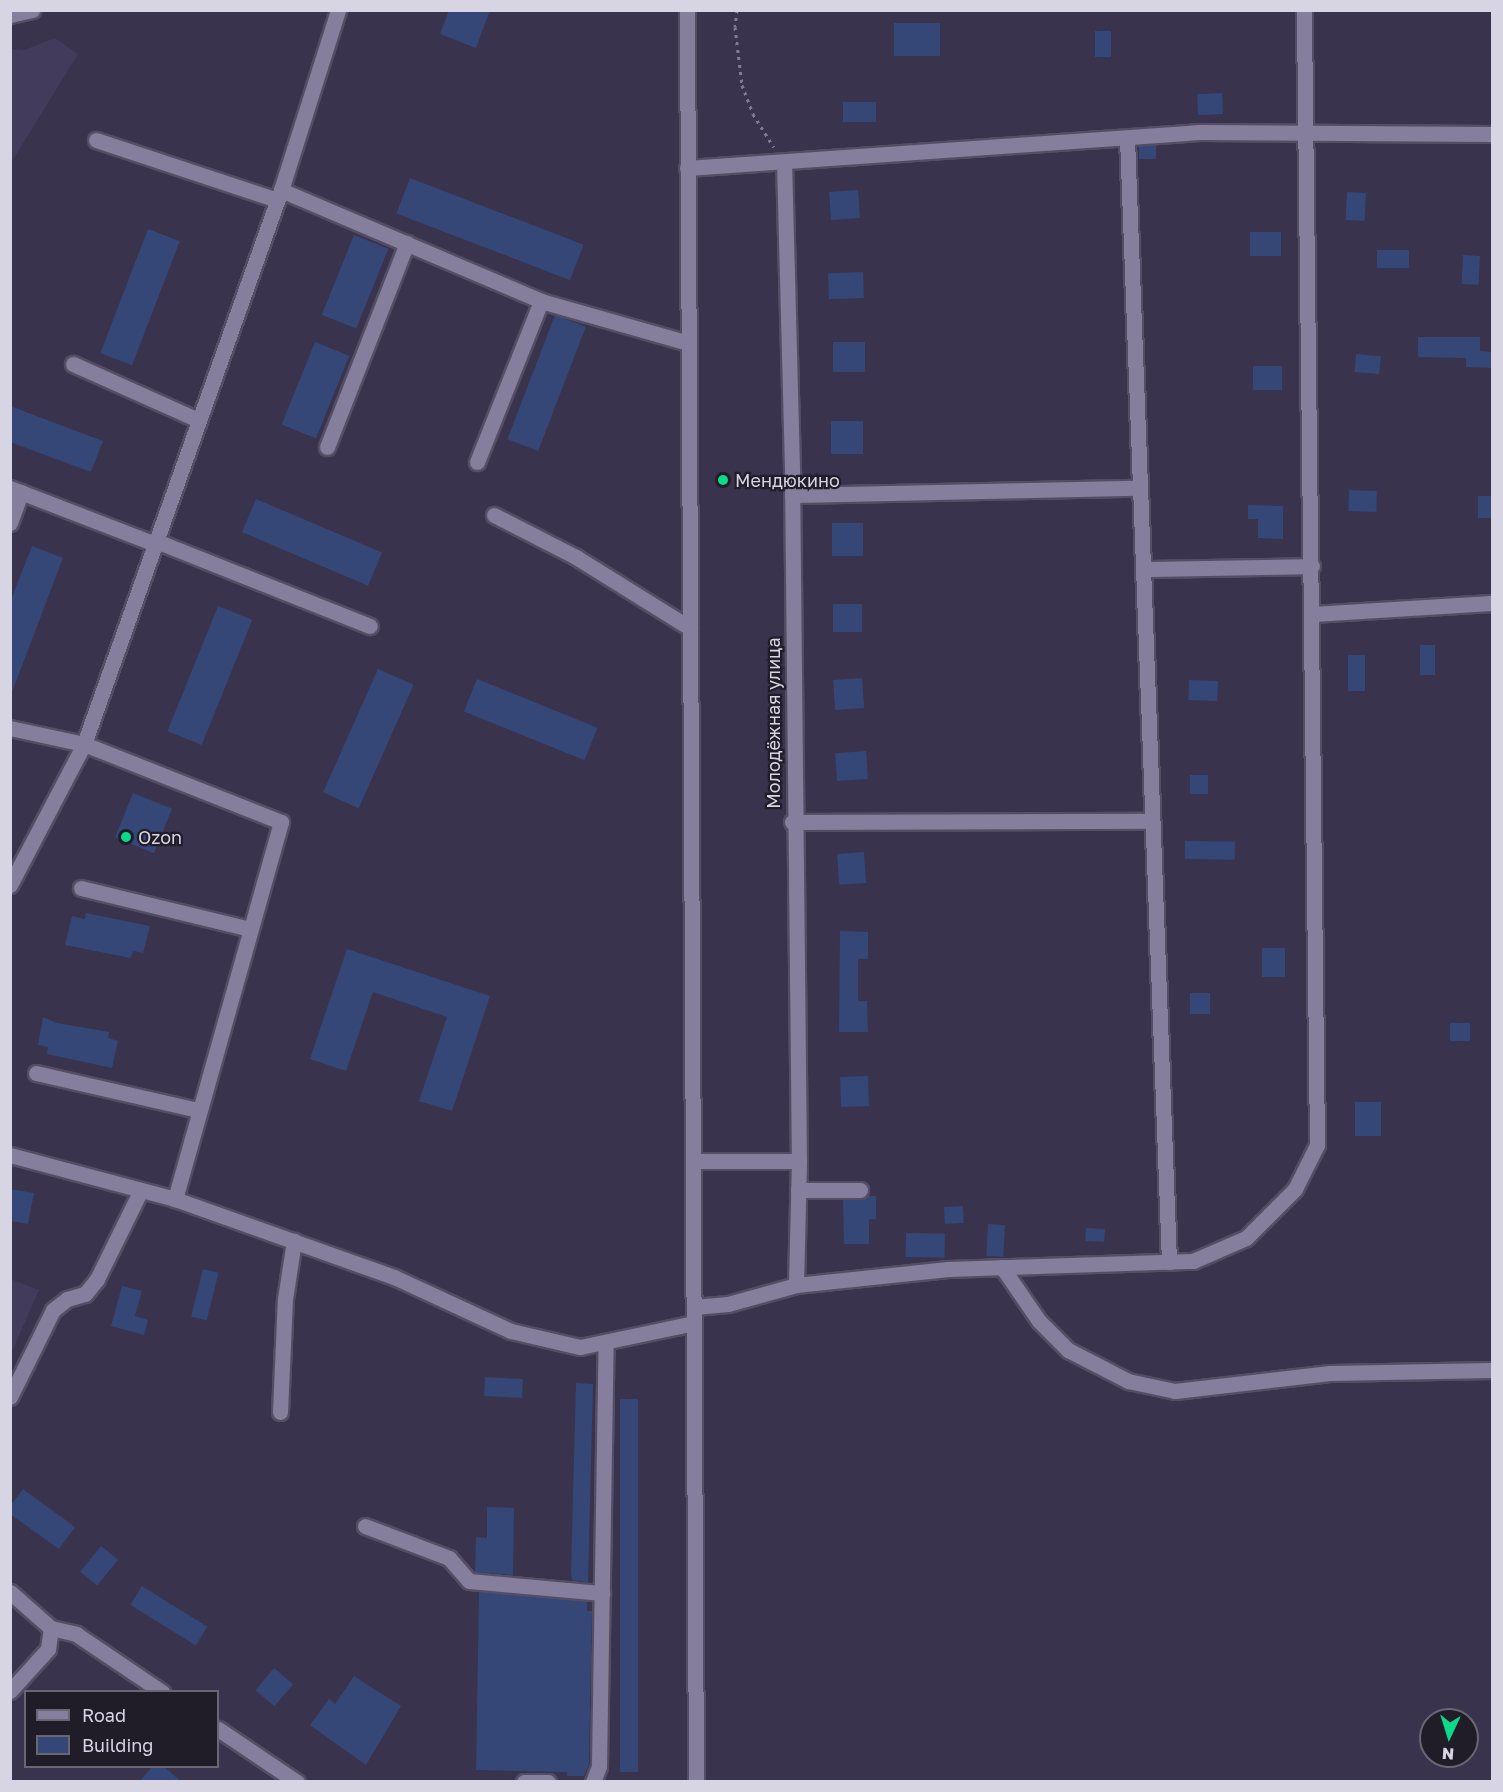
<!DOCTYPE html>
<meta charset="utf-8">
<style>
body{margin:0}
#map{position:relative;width:1503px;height:1792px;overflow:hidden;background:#39334d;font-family:"Golos Text",sans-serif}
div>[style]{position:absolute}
.built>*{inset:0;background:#433b5c}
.building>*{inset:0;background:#354777;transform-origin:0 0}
.path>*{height:3px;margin-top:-1.5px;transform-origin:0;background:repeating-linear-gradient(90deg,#817c92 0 3px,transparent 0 7.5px)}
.roads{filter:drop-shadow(2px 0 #544e65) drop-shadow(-2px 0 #544e65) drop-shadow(0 2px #544e65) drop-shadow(0 -2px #544e65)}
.minor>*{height:15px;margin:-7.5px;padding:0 7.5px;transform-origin:7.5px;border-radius:7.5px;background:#857f9d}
.dots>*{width:16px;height:16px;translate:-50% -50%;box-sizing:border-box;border:3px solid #201d29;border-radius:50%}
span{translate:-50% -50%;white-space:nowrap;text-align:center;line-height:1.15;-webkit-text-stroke:4.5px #201d29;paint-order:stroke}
.poi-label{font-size:18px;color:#d7d4e4}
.left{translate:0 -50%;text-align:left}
.street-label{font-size:18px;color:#d7d4e4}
.frame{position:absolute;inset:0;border:12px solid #d7d4e4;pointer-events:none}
.legend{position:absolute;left:24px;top:1690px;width:195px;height:78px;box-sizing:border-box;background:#201d29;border:2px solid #696674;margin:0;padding:8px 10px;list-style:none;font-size:18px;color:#d7d4e4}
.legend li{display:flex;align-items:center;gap:12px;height:30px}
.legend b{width:30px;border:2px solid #696674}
.north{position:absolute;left:1419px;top:1708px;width:60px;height:60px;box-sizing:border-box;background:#201d29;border:2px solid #696674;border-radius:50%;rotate:184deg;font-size:16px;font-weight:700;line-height:24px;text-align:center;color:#d7d4e4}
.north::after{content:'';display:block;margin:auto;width:21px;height:27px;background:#0dd98a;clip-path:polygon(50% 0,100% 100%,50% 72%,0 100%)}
</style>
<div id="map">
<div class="built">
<i style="clip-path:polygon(55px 38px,78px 54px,11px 163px,11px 49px,24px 50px)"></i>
<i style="clip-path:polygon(11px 1279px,39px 1290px,11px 1354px,10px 1279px)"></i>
</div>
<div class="building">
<i style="clip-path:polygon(449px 10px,490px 10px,476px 48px,440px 34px)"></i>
<i style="left:894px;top:23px;width:46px;height:33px"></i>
<i style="left:1095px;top:31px;width:16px;height:26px"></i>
<i style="left:1222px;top:93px;width:21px;height:25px;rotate:87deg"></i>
<i style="left:843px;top:102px;width:33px;height:20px"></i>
<i style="left:1156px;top:145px;width:14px;height:17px;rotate:90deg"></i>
<i style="left:410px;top:178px;width:186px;height:38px;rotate:21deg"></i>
<i style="left:858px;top:190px;width:28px;height:29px;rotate:86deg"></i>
<i style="left:1347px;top:192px;width:19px;height:28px;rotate:3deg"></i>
<i style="left:148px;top:229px;width:34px;height:133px;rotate:21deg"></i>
<i style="left:1250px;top:232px;width:31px;height:24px"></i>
<i style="left:354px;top:235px;width:37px;height:86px;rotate:22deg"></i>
<i style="left:1377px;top:250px;width:32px;height:18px"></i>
<i style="left:1463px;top:255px;width:17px;height:29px;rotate:3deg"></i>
<i style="left:863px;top:272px;width:26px;height:35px;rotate:88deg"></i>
<i style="left:555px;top:315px;width:33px;height:133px;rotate:21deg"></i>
<i style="clip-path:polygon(1418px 337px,1480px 337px,1480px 351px,1492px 352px,1492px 368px,1466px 367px,1466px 358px,1418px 357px)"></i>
<i style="left:315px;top:342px;width:37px;height:89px;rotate:22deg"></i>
<i style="left:865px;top:342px;width:30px;height:32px;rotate:90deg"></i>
<i style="left:1356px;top:354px;width:25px;height:18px;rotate:5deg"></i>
<i style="left:1253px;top:366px;width:29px;height:24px"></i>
<i style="clip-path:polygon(10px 406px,103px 441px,91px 472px,10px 442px)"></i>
<i style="left:831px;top:421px;width:32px;height:33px"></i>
<i style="left:1349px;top:490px;width:28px;height:21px;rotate:2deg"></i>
<i style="left:1478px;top:496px;width:14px;height:22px"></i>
<i style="left:256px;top:499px;width:137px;height:36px;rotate:23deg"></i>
<i style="clip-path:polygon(1248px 505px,1283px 506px,1283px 539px,1258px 538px,1258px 519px,1248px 519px)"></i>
<i style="left:832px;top:523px;width:31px;height:33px"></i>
<i style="clip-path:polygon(32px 546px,63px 558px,12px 692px,10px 602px)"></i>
<i style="left:833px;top:604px;width:29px;height:28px"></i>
<i style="left:218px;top:606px;width:37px;height:135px;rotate:22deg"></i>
<i style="left:1420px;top:645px;width:15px;height:30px"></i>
<i style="left:1348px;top:655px;width:17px;height:36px"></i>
<i style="left:378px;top:669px;width:39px;height:135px;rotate:24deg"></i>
<i style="left:862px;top:678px;width:30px;height:29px;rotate:86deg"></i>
<i style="left:477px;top:679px;width:130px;height:35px;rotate:22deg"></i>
<i style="left:1189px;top:680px;width:29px;height:20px;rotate:2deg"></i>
<i style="left:866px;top:751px;width:28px;height:31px;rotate:86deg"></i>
<i style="left:1190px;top:775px;width:18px;height:19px"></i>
<i style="left:133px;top:793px;width:42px;height:48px;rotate:22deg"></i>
<i style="left:1185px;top:841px;width:50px;height:18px;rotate:1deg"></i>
<i style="left:864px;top:852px;width:31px;height:27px;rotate:86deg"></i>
<i style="clip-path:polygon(86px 913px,150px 926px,143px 953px,133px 951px,131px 958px,65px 945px,72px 916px,85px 919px)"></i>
<i style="clip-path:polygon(840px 931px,868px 932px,868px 959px,858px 959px,858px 1001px,867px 1001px,868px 1032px,839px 1032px)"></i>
<i style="left:1262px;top:948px;width:23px;height:29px"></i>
<i style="clip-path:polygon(347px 949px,490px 996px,452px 1111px,419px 1101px,447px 1017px,373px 992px,346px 1071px,310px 1059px)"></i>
<i style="left:1190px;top:993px;width:20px;height:21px"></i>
<i style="clip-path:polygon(43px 1017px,57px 1023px,109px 1032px,108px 1038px,118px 1041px,112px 1068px,47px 1054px,48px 1047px,38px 1045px)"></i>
<i style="left:1450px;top:1023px;width:20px;height:18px"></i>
<i style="left:868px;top:1076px;width:30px;height:28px;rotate:88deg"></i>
<i style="left:1355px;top:1102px;width:26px;height:34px"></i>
<i style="clip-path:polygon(10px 1189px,34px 1193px,28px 1224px,10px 1221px)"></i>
<i style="clip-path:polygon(867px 1196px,876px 1196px,876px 1219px,869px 1219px,869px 1244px,844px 1244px,843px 1200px)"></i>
<i style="left:963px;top:1206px;width:17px;height:19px;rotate:87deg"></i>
<i style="left:988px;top:1224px;width:17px;height:32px;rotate:3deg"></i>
<i style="left:1086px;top:1228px;width:19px;height:13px;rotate:3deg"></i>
<i style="left:906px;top:1233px;width:39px;height:24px;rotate:1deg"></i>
<i style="left:203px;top:1269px;width:16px;height:49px;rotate:14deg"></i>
<i style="clip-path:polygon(122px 1286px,142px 1291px,135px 1316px,148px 1320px,144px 1335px,111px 1326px)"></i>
<i style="left:485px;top:1377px;width:38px;height:19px;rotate:3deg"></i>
<i style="clip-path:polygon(576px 1383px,593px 1384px,588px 1582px,572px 1580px,571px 1572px)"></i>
<i style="left:620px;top:1399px;width:18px;height:373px"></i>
<i style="clip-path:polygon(23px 1489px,75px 1527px,59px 1549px,10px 1514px,10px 1506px)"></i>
<i style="clip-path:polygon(487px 1507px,514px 1508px,513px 1575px,475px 1572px,476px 1537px,487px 1538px)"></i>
<i style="left:101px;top:1546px;width:22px;height:33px;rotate:39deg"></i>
<i style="left:142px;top:1586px;width:77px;height:22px;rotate:32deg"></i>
<i style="clip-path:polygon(479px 1592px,587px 1601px,587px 1611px,592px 1611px,589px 1764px,584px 1776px,567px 1776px,567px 1772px,476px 1770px)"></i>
<i style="left:274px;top:1668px;width:25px;height:29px;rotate:40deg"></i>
<i style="clip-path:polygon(354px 1676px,401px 1706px,366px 1765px,310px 1725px,329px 1699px,335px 1704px)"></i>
<i style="clip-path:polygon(152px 1767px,164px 1767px,182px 1782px,139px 1782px)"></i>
</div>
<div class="path">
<i style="left:737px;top:10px;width:17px;rotate:97deg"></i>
<i style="left:735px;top:27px;width:58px;rotate:83.1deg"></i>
<i style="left:742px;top:85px;width:31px;rotate:69deg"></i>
<i style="left:753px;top:114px;width:39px;rotate:58deg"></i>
</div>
<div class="roads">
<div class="minor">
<i style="left:687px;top:10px;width:1772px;rotate:89.71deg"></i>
<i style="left:10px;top:15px;width:23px;rotate:-13deg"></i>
<i style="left:1127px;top:138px;width:1125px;rotate:87.86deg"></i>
<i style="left:96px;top:140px;width:191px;rotate:18.3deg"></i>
<i style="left:784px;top:162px;width:313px;rotate:88.5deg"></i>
<i style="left:792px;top:475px;width:686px;rotate:89.42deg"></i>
<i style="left:799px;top:1161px;width:124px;rotate:91.4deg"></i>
<i style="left:687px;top:168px;width:514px;rotate:-4.01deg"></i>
<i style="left:1200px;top:132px;width:292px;rotate:0.4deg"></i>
<i style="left:281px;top:190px;width:283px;rotate:23.1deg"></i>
<i style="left:541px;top:301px;width:153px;rotate:15.9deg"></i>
<i style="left:73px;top:364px;width:137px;rotate:24.1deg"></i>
<i style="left:327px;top:447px;width:219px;rotate:-68.6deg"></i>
<i style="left:477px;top:462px;width:173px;rotate:-68.3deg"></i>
<i style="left:10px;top:488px;width:155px;rotate:21.1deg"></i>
<i style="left:792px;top:495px;width:348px;rotate:-1.2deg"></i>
<i style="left:494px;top:515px;width:92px;rotate:27.1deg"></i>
<i style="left:576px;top:557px;width:134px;rotate:31.9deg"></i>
<i style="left:10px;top:523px;width:33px;rotate:-70deg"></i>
<i style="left:156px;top:541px;width:230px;rotate:21.7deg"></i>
<i style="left:1143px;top:569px;width:169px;rotate:-1deg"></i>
<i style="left:1312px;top:614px;width:180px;rotate:-3.5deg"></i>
<i style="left:10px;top:728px;width:76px;rotate:12.2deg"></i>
<i style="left:84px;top:744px;width:212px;rotate:21.6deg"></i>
<i style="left:281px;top:822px;width:392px;rotate:105.7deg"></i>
<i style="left:792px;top:822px;width:360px;rotate:-0.2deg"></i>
<i style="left:10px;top:885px;width:159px;rotate:-62.3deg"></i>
<i style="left:84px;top:744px;width:588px;rotate:-70.42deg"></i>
<i style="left:281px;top:190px;width:189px;rotate:-72.4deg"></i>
<i style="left:81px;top:888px;width:174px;rotate:13.6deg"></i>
<i style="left:36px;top:1073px;width:166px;rotate:12.9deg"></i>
<i style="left:10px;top:1155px;width:171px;rotate:14.9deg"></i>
<i style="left:175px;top:1199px;width:232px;rotate:19.6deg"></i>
<i style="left:394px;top:1277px;width:129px;rotate:24.8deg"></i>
<i style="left:511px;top:1331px;width:71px;rotate:13.1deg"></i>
<i style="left:580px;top:1347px;width:116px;rotate:-11.9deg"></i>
<i style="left:693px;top:1161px;width:106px"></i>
<i style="left:798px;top:1190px;width:62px"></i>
<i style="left:1002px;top:1267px;width:65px;rotate:55.6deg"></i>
<i style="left:1039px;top:1321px;width:41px;rotate:45deg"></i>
<i style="left:1068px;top:1350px;width:68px;rotate:27.3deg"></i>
<i style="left:1128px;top:1381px;width:48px;rotate:12deg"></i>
<i style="left:1175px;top:1391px;width:156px;rotate:-6.6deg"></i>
<i style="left:1330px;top:1373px;width:162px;rotate:-1.1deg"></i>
<i style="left:694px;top:1307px;width:34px;rotate:-5deg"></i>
<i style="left:728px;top:1304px;width:71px;rotate:-15.6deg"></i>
<i style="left:796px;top:1285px;width:153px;rotate:-6deg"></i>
<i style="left:948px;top:1269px;width:245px;rotate:-1.9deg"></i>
<i style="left:1193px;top:1261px;width:58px;rotate:-23.5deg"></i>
<i style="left:1246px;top:1238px;width:69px;rotate:-45deg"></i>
<i style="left:1295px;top:1189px;width:49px;rotate:-63.4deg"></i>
<i style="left:1317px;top:1145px;width:1135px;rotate:-90.66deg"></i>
<i style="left:10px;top:1397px;width:97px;rotate:-63.7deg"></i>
<i style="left:53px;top:1310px;width:18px;rotate:-38deg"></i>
<i style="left:67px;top:1299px;width:19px;rotate:-16deg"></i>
<i style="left:85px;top:1294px;width:19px;rotate:-51deg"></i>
<i style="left:97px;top:1279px;width:99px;rotate:-63.7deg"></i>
<i style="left:280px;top:1412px;width:113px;rotate:-87.5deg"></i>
<i style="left:285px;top:1299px;width:59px;rotate:-81.2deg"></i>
<i style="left:365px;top:1526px;width:90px;rotate:20.9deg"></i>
<i style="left:449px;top:1558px;width:30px;rotate:49deg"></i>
<i style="left:469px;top:1581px;width:134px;rotate:5.2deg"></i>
<i style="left:10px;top:1592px;width:55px;rotate:41.3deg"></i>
<i style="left:51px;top:1628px;width:26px;rotate:13deg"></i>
<i style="left:76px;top:1634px;width:104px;rotate:34deg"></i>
<i style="left:10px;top:1691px;width:57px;rotate:-47.9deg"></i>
<i style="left:48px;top:1649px;width:21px;rotate:-82deg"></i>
<i style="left:218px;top:1729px;width:95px;rotate:33.9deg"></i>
<i style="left:524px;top:1782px;width:24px"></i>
<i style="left:593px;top:1782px;width:17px;rotate:-69deg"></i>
<i style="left:599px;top:1766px;width:423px;rotate:-89.1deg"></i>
</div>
</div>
<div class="dots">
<i style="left:723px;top:480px;background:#0dd98a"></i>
<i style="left:126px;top:837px;background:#0dd98a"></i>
</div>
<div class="poi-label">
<span class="left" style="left:735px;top:480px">Мендюкино</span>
<span class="left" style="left:138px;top:837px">Ozon</span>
</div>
<div class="street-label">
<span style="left:773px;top:723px;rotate:-90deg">Молодёжная улица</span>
</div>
<div class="frame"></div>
<ul class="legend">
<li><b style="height:8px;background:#857f9d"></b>Road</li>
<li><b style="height:16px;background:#354777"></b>Building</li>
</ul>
<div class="north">N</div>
</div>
